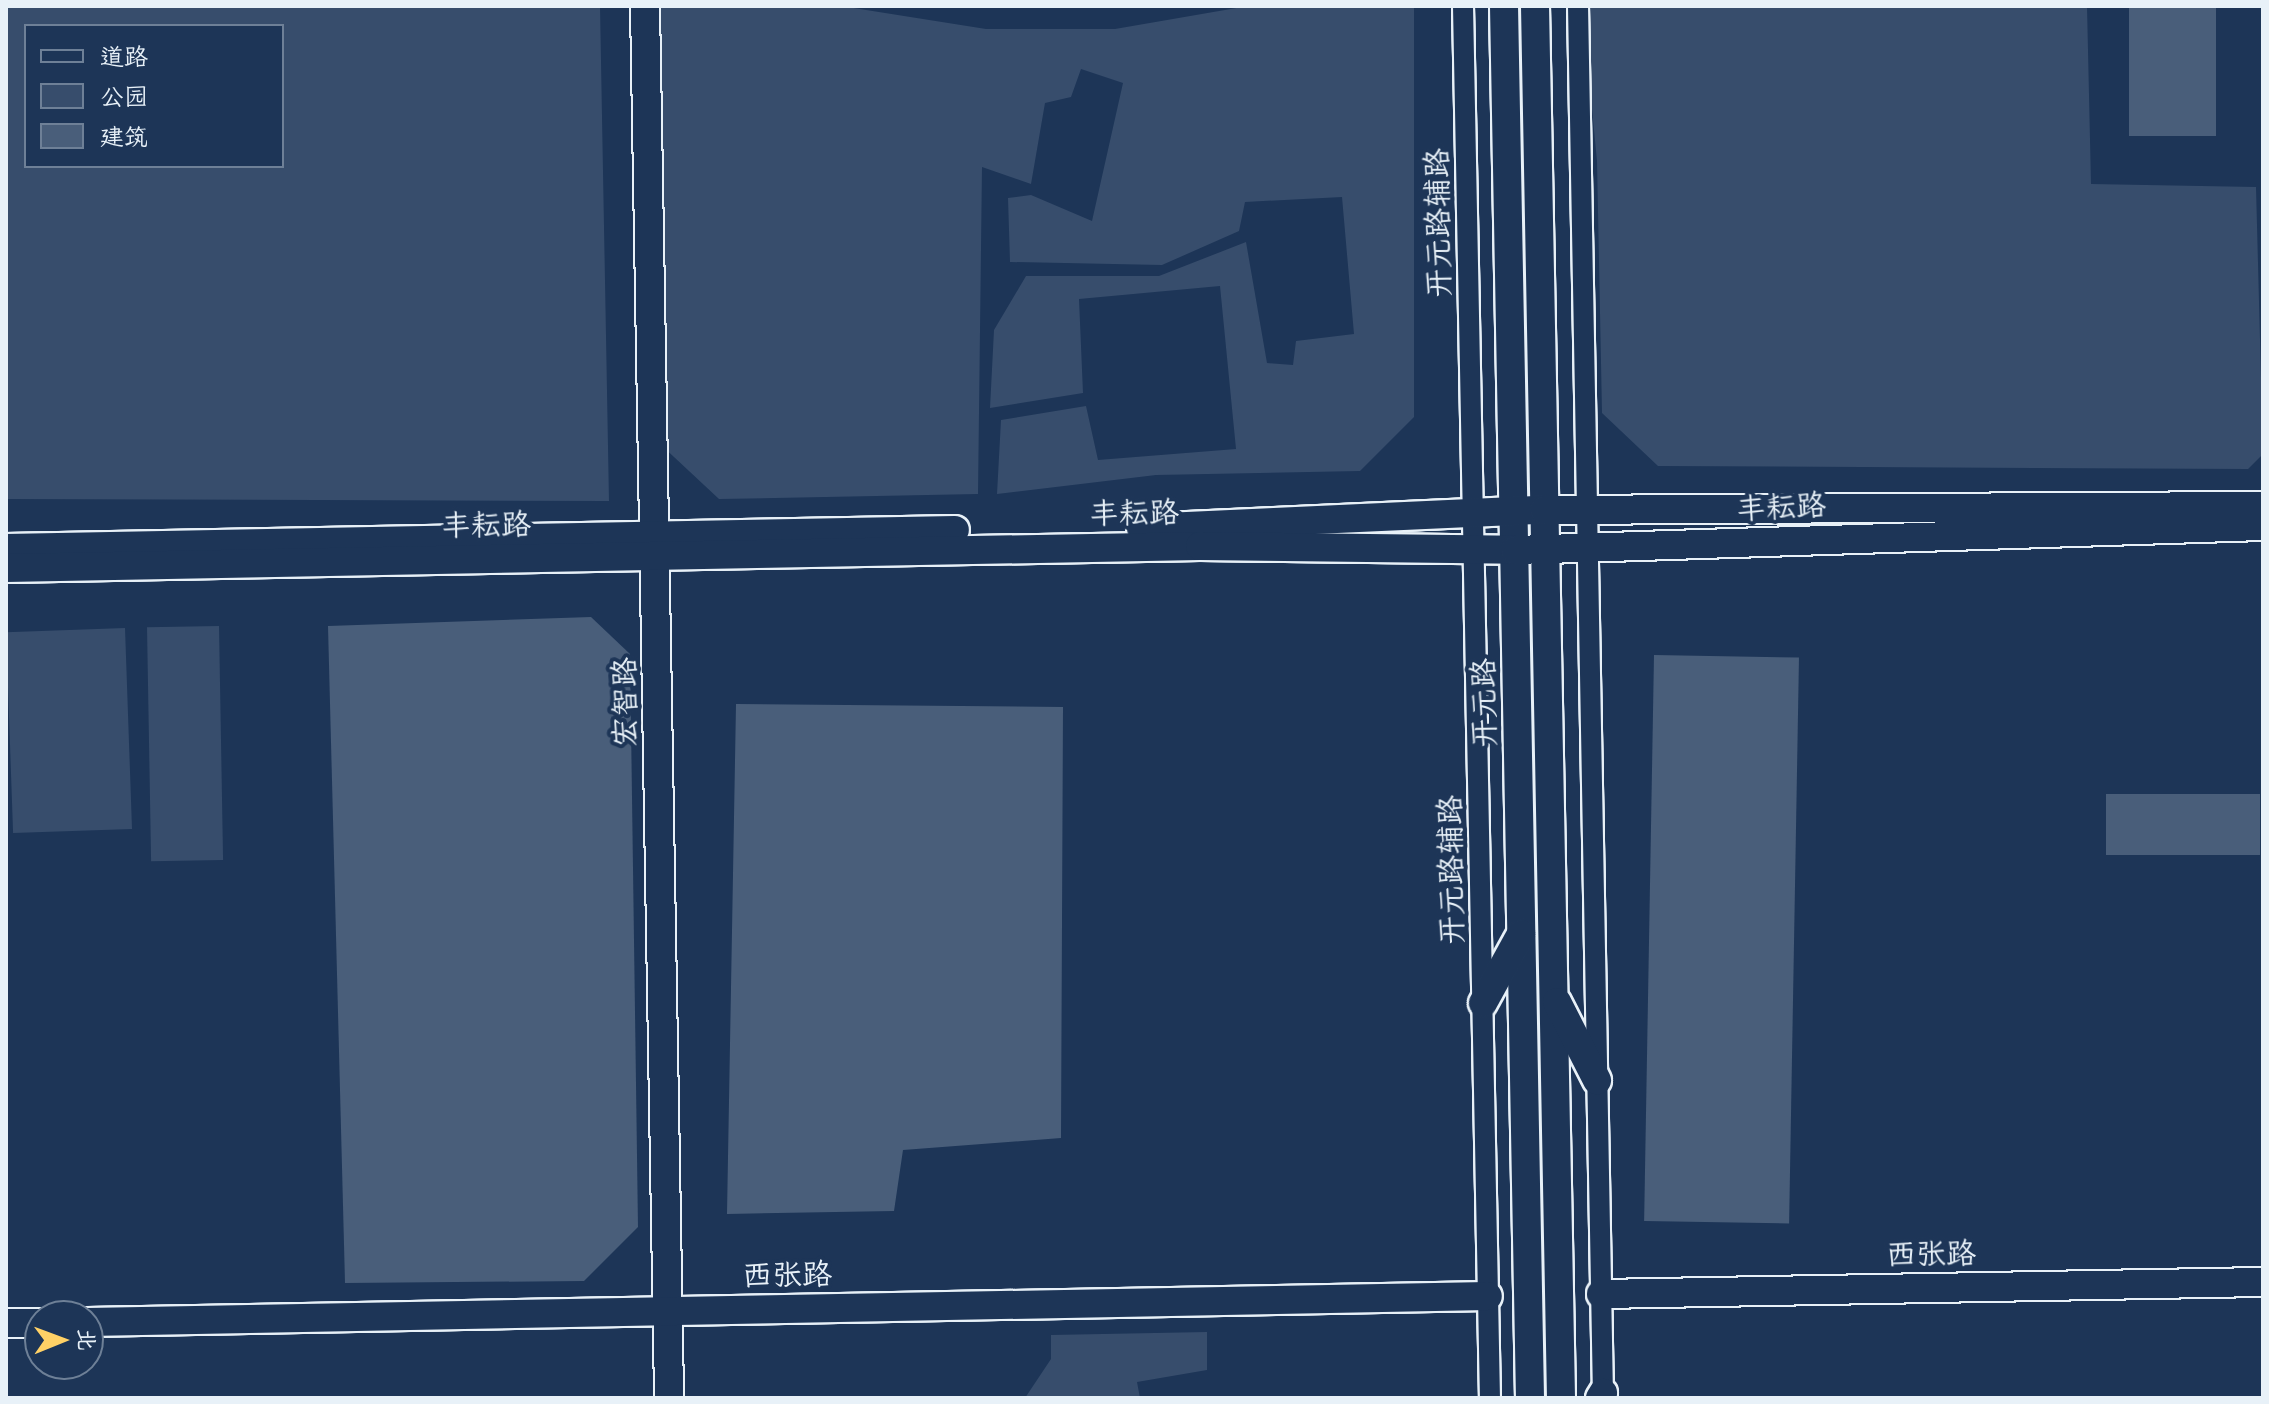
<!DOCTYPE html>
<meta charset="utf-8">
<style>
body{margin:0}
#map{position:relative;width:2269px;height:1404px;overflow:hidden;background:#1d3557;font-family:Itim,"LXGW WenKai TC",sans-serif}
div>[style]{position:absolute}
.green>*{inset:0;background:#374d6c;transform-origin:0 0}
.building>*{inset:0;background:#495e7a;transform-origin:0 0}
.roads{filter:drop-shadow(2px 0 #e8f1f8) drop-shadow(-2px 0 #e8f1f8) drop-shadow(0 2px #e8f1f8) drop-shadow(0 -2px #e8f1f8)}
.street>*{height:20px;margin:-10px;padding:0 10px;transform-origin:10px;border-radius:10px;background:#1d3557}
.secondary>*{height:28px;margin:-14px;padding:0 14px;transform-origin:14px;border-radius:14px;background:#1d3557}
span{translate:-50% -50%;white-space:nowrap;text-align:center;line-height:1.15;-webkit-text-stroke:8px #1d3557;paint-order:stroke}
.street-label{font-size:30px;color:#e8f1f8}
.frame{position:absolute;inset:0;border:8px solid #e8f1f8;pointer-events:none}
.legend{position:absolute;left:24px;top:24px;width:260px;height:144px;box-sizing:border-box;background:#1d3557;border:2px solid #6e8097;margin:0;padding:10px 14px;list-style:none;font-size:24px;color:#e8f1f8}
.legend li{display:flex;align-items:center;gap:16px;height:40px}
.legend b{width:40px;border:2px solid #6e8097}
.north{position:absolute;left:24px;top:1300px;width:80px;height:80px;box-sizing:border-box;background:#1d3557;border:2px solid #6e8097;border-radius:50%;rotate:89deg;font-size:22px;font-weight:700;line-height:32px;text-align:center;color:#e8f1f8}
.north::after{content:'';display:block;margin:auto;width:28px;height:36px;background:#ffd166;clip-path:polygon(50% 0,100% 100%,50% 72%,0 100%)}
</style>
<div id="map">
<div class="green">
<i style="clip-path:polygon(evenodd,6px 6px,600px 6px,609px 501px,6px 499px,6px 6px,282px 26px,282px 166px,26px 166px,26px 26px,282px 26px)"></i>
<i style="clip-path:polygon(652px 6px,841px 6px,986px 29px,1115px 29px,1248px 6px,1414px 6px,1414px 417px,1360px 471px,1156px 475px,997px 494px,1001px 420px,1086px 406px,1098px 460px,1236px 449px,1220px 286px,1079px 299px,1083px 393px,990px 408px,994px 330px,1026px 276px,1159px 276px,1246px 242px,1267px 363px,1293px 365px,1296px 341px,1354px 334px,1342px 197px,1245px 202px,1239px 231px,1162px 265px,1010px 262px,1008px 198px,1031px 195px,1092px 221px,1123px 83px,1081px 69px,1071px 97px,1045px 103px,1031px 184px,982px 167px,978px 494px,719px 499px,659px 443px)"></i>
<i style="clip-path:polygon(1582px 6px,2087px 6px,2091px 184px,2256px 187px,2263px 454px,2248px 469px,1658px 466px,1602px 413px,1597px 161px)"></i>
<i style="left:219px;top:626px;width:234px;height:72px;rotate:89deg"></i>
<i style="left:125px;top:628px;width:201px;height:119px;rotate:88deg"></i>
<i style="clip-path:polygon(1207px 1332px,1207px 1370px,1137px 1382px,1140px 1398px,1025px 1398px,1051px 1359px,1051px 1335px)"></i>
</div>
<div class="building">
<i style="left:2129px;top:6px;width:87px;height:130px"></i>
<i style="clip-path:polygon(591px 617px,630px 654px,638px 1227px,584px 1281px,345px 1283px,328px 626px)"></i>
<i style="left:1654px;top:655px;width:145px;height:566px;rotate:1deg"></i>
<i style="clip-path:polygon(736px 704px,1063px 707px,1061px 1138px,903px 1150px,894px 1211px,727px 1214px)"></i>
<i style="left:2106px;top:794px;width:154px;height:61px"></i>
</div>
<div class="roads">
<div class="street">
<i style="left:1463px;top:6px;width:1392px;rotate:88.89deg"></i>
<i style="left:1578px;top:6px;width:1392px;rotate:88.97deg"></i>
</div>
<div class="secondary">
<i style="left:645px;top:6px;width:1392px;rotate:89.01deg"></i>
<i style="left:1504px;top:6px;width:1392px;rotate:88.93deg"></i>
<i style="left:1535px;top:6px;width:1392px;rotate:88.93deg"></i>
<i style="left:1141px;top:528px;width:403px;rotate:-2.6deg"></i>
<i style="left:1544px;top:510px;width:719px;rotate:-0.32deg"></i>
<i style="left:6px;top:548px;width:949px;rotate:-1.09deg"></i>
<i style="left:6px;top:568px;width:1194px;rotate:-1.06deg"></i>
<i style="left:1200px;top:546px;width:315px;rotate:0.7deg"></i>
<i style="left:1515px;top:550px;width:748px;rotate:-1.84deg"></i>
<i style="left:1557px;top:1002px;width:88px;rotate:62.9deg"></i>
<i style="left:1483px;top:1003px;width:79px;rotate:-61.2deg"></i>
<i style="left:1601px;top:1294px;width:662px;rotate:-1.04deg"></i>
<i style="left:88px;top:1322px;width:1400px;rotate:-1.06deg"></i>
<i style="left:6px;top:1323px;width:34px"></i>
<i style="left:1600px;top:1398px;width:6px;rotate:-59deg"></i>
</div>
</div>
<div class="street-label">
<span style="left:1438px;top:223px;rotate:-91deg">开元路辅路</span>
<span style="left:1781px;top:507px;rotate:-3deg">丰耘路</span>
<span style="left:1134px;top:513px;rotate:-1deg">丰耘路</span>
<span style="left:486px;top:525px;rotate:-1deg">丰耘路</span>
<span style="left:625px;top:702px;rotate:-91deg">宏智路</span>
<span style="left:1484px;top:703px;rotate:-91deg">开元路</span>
<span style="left:1451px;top:870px;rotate:-91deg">开元路辅路</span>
<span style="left:1931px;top:1254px;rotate:-1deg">西张路</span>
<span style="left:787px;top:1275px;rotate:-1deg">西张路</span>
</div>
<div class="frame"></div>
<ul class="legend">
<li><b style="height:10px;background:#1d3557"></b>道路</li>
<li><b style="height:22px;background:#374d6c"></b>公园</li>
<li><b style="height:22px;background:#495e7a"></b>建筑</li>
</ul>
<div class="north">北</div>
</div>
